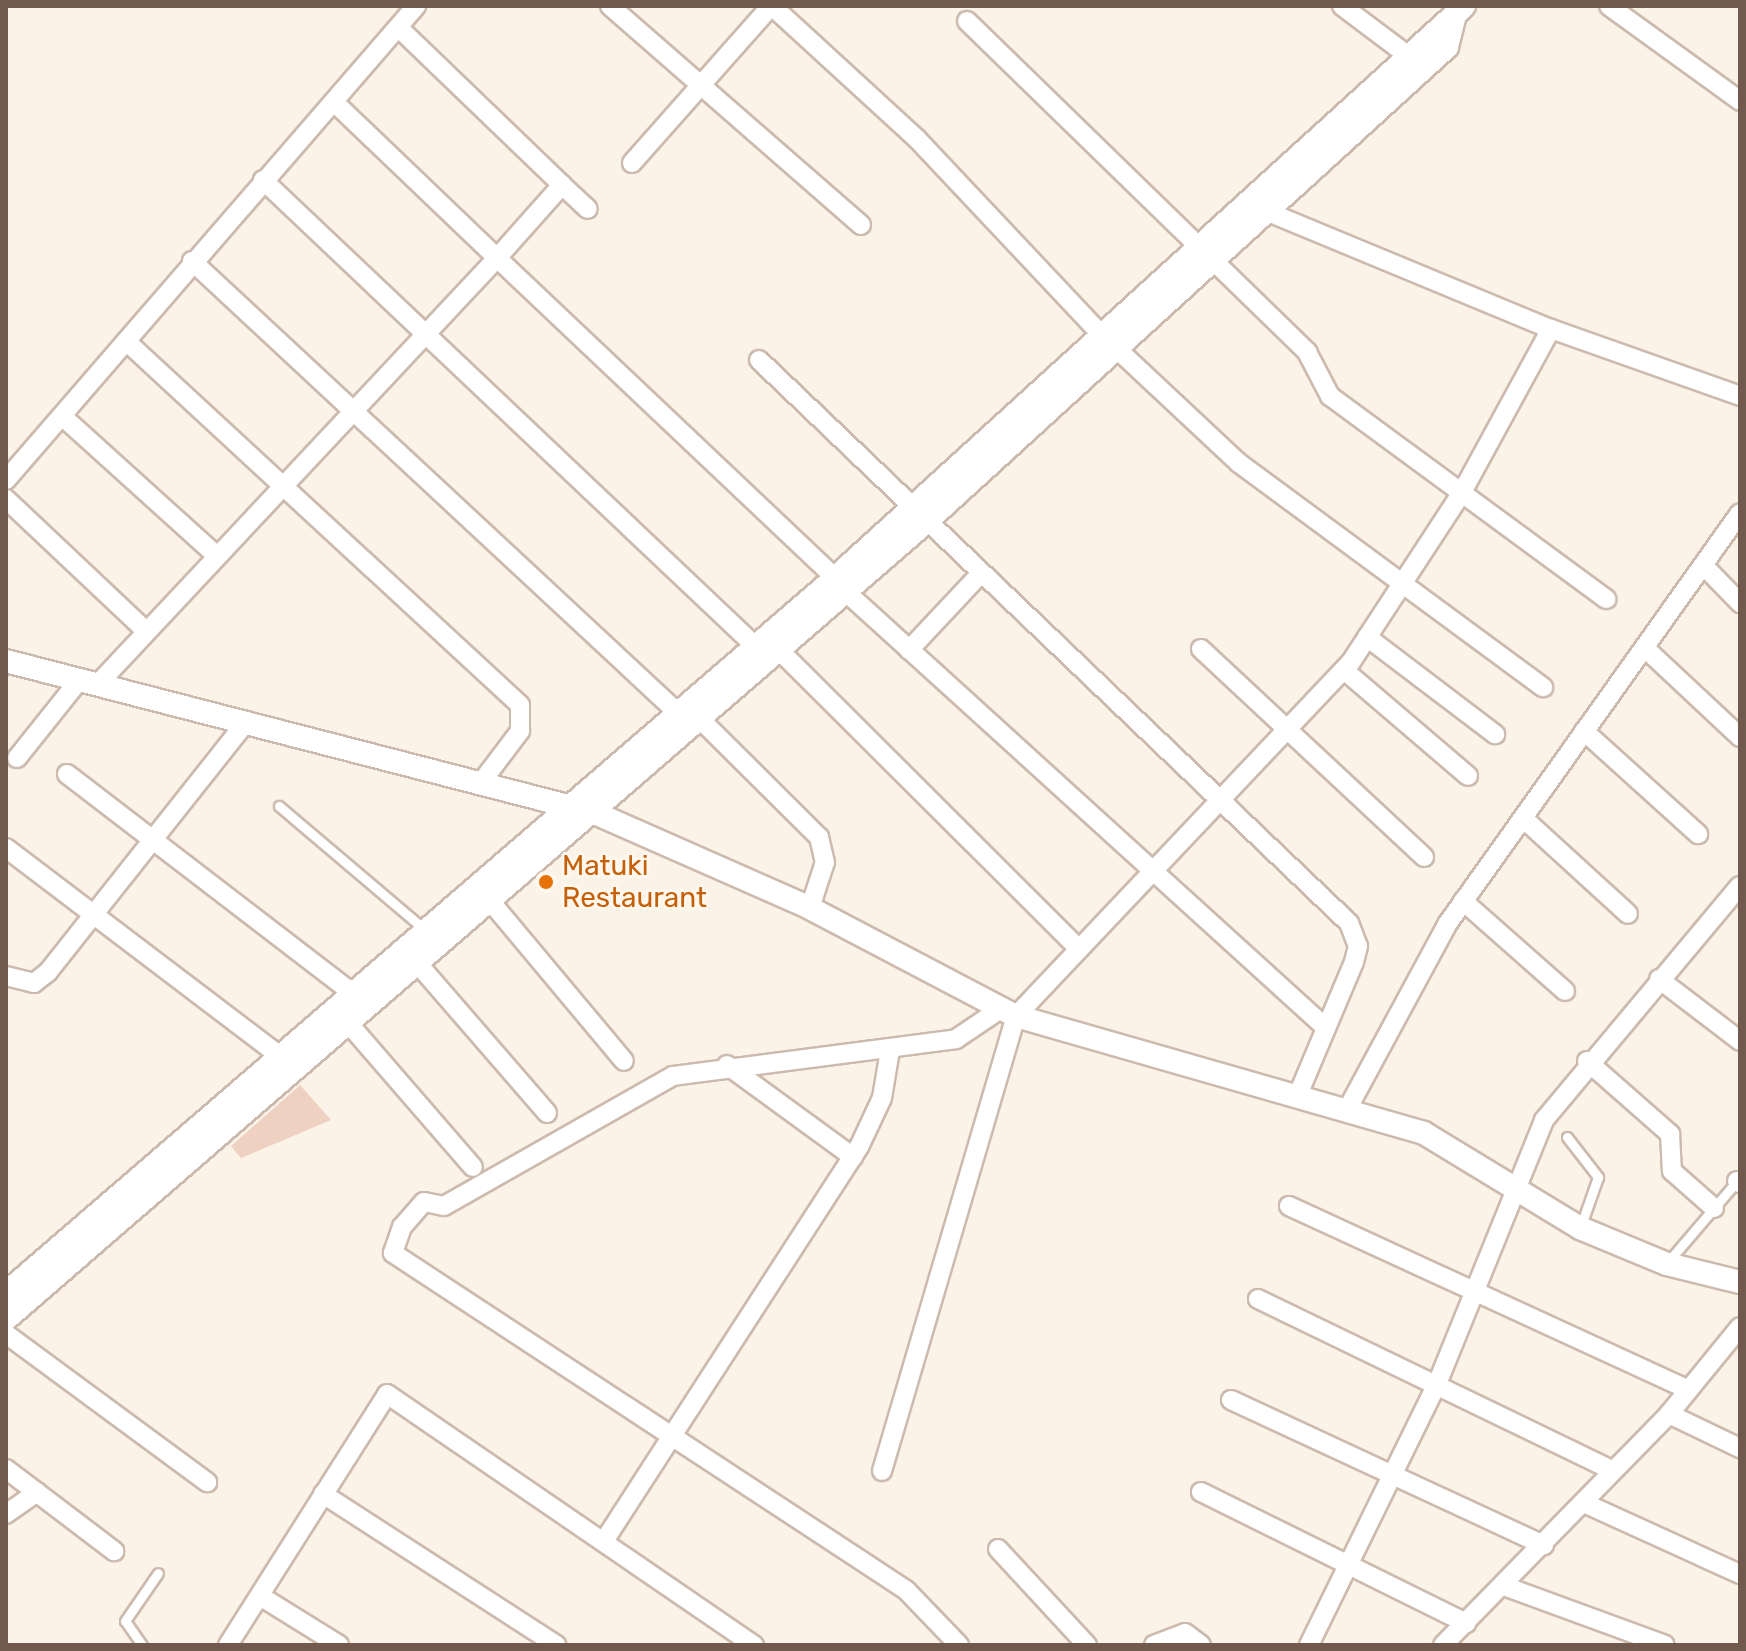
<!DOCTYPE html>
<style>
body{margin:0}
#map{position:relative;width:1746px;height:1651px;overflow:hidden;background:#fbf2e8;font-family:Rubik,sans-serif}
div>[style]{position:absolute}
.building>*{inset:0;background:#eed1c1}
.roads{filter:drop-shadow(2px 0 #ccbaae) drop-shadow(-2px 0 #ccbaae) drop-shadow(0 2px #ccbaae) drop-shadow(0 -2px #ccbaae)}
.service>*{height:9px;margin:-4.5px;padding:0 4.5px;transform-origin:4.5px;border-radius:4.5px;background:#fff}
.minor>*{height:18px;margin:-9px;padding:0 9px;transform-origin:9px;border-radius:9px;background:#fff}
.tertiary>*{height:22px;margin:-11px;padding:0 11px;transform-origin:11px;border-radius:11px;background:#fff}
.dots>*{width:22px;height:22px;translate:-50% -50%;box-sizing:border-box;border:4px solid #fef7ee;border-radius:50%}
span{translate:-50% -50%;white-space:nowrap;text-align:center;line-height:1.15;-webkit-text-stroke:6px #fef7ee;paint-order:stroke}
.food-label{font-size:28px;color:#c56008}
.left{translate:0 -50%;text-align:left}
.frame{position:absolute;inset:0;border:8px solid #72594e;pointer-events:none}
</style>
<div id="map">
<div class="building">
<i style="clip-path:polygon(300px 1085px,331px 1120px,241px 1158px,231px 1146px)"></i>
</div>
<div class="roads">
<div class="service">
<i style="left:279px;top:806px;width:192px;rotate:40.3deg"></i>
<i style="left:1567px;top:1137px;width:51px;rotate:52.2deg"></i>
<i style="left:1598px;top:1177px;width:54px;rotate:109.4deg"></i>
<i style="left:1667px;top:1263px;width:109px;rotate:-49.5deg"></i>
<i style="left:142px;top:1645px;width:29px;rotate:-125deg"></i>
<i style="left:125px;top:1621px;width:58px;rotate:-55.5deg"></i>
</div>
<div class="minor">
<i style="left:610px;top:6px;width:333px;rotate:41.1deg"></i>
<i style="left:772px;top:6px;width:197px;rotate:42.5deg"></i>
<i style="left:917px;top:139px;width:268px;rotate:46.7deg"></i>
<i style="left:1101px;top:334px;width:189px;rotate:43.1deg"></i>
<i style="left:1239px;top:463px;width:378px;rotate:36.4deg"></i>
<i style="left:1342px;top:6px;width:80px;rotate:36.9deg"></i>
<i style="left:1609px;top:6px;width:162px;rotate:35.9deg"></i>
<i style="left:967px;top:21px;width:475px;rotate:44.2deg"></i>
<i style="left:1307px;top:352px;width:50px;rotate:62.4deg"></i>
<i style="left:1330px;top:396px;width:343px;rotate:36.3deg"></i>
<i style="left:400px;top:29px;width:225px;rotate:43.9deg"></i>
<i style="left:334px;top:102px;width:226px;rotate:43.7deg"></i>
<i style="left:497px;top:258px;width:98px;rotate:-48.3deg"></i>
<i style="left:562px;top:185px;width:35px;rotate:43deg"></i>
<i style="left:632px;top:163px;width:210px;rotate:-48.5deg"></i>
<i style="left:263px;top:180px;width:676px;rotate:43.44deg"></i>
<i style="left:1268px;top:212px;width:306px;rotate:22.5deg"></i>
<i style="left:1551px;top:329px;width:201px;rotate:19.5deg"></i>
<i style="left:192px;top:261px;width:662px;rotate:42.92deg"></i>
<i style="left:126px;top:341px;width:536px;rotate:42.73deg"></i>
<i style="left:520px;top:705px;width:26px;rotate:90deg"></i>
<i style="left:520px;top:731px;width:66px;rotate:127deg"></i>
<i style="left:759px;top:360px;width:816px;rotate:43.66deg"></i>
<i style="left:1349px;top:923px;width:25px;rotate:69deg"></i>
<i style="left:1358px;top:946px;width:16px;rotate:104deg"></i>
<i style="left:1354px;top:962px;width:141px;rotate:112.9deg"></i>
<i style="left:62px;top:416px;width:207px;rotate:42.1deg"></i>
<i style="left:6px;top:480px;width:627px;rotate:-49.14deg"></i>
<i style="left:6px;top:499px;width:192px;rotate:43.3deg"></i>
<i style="left:1704px;top:566px;width:52px;rotate:45.8deg"></i>
<i style="left:846px;top:592px;width:648px;rotate:42.25deg"></i>
<i style="left:1367px;top:637px;width:161px;rotate:37.2deg"></i>
<i style="left:778px;top:649px;width:424px;rotate:44.9deg"></i>
<i style="left:1201px;top:649px;width:305px;rotate:43deg"></i>
<i style="left:1646px;top:649px;width:129px;rotate:43.1deg"></i>
<i style="left:909px;top:650px;width:104px;rotate:-46.9deg"></i>
<i style="left:1344px;top:670px;width:163px;rotate:40.5deg"></i>
<i style="left:98px;top:684px;width:584px;rotate:-46.87deg"></i>
<i style="left:497px;top:258px;width:465px;rotate:43.4deg"></i>
<i style="left:699px;top:718px;width:169px;rotate:44.8deg"></i>
<i style="left:819px;top:837px;width:26px;rotate:77deg"></i>
<i style="left:825px;top:862px;width:48px;rotate:108.1deg"></i>
<i style="left:1584px;top:731px;width:154px;rotate:42.1deg"></i>
<i style="left:17px;top:758px;width:101px;rotate:-51.4deg"></i>
<i style="left:67px;top:774px;width:362px;rotate:37.5deg"></i>
<i style="left:1523px;top:818px;width:142px;rotate:42.4deg"></i>
<i style="left:6px;top:848px;width:344px;rotate:37.2deg"></i>
<i style="left:1463px;top:901px;width:136px;rotate:41.4deg"></i>
<i style="left:491px;top:902px;width:207px;rotate:50.1deg"></i>
<i style="left:418px;top:964px;width:197px;rotate:49.1deg"></i>
<i style="left:6px;top:976px;width:29px;rotate:14deg"></i>
<i style="left:34px;top:983px;width:18px;rotate:-38deg"></i>
<i style="left:48px;top:972px;width:315px;rotate:-51.6deg"></i>
<i style="left:1659px;top:979px;width:102px;rotate:37.4deg"></i>
<i style="left:349px;top:1024px;width:189px;rotate:49.1deg"></i>
<i style="left:1587px;top:1061px;width:111px;rotate:41.3deg"></i>
<i style="left:1670px;top:1134px;width:37px;rotate:87deg"></i>
<i style="left:1672px;top:1171px;width:56px;rotate:41.4deg"></i>
<i style="left:727px;top:1065px;width:156px;rotate:36.1deg"></i>
<i style="left:1349px;top:1106px;width:208px;rotate:-61.6deg"></i>
<i style="left:1448px;top:923px;width:503px;rotate:-54.54deg"></i>
<i style="left:1737px;top:1181px;width:4px;rotate:34deg"></i>
<i style="left:1289px;top:1206px;width:440px;rotate:24.7deg"></i>
<i style="left:1258px;top:1299px;width:393px;rotate:25.8deg"></i>
<i style="left:6px;top:1334px;width:250px;rotate:36.4deg"></i>
<i style="left:1231px;top:1400px;width:345px;rotate:24.9deg"></i>
<i style="left:1669px;top:1414px;width:79px;rotate:25.6deg"></i>
<i style="left:6px;top:1469px;width:136px;rotate:37.2deg"></i>
<i style="left:882px;top:1471px;width:474px;rotate:-73.6deg"></i>
<i style="left:1016px;top:1016px;width:487px;rotate:-46.6deg"></i>
<i style="left:1351px;top:662px;width:201px;rotate:-56.8deg"></i>
<i style="left:1461px;top:494px;width:188px;rotate:-61.4deg"></i>
<i style="left:1201px;top:1492px;width:296px;rotate:26.3deg"></i>
<i style="left:323px;top:1494px;width:278px;rotate:32.9deg"></i>
<i style="left:1584px;top:1503px;width:171px;rotate:24.5deg"></i>
<i style="left:6px;top:1514px;width:38px;rotate:-35deg"></i>
<i style="left:604px;top:1541px;width:469px;rotate:-57.1deg"></i>
<i style="left:859px;top:1147px;width:54px;rotate:-64.9deg"></i>
<i style="left:882px;top:1098px;width:49px;rotate:-80.5deg"></i>
<i style="left:998px;top:1549px;width:131px;rotate:47.2deg"></i>
<i style="left:1504px;top:1586px;width:171px;rotate:20.1deg"></i>
<i style="left:260px;top:1596px;width:93px;rotate:31.8deg"></i>
<i style="left:228px;top:1645px;width:297px;rotate:-57.6deg"></i>
<i style="left:387px;top:1394px;width:445px;rotate:34.4deg"></i>
<i style="left:959px;top:1645px;width:76px;rotate:-133.9deg"></i>
<i style="left:906px;top:1590px;width:614px;rotate:-146.7deg"></i>
<i style="left:393px;top:1253px;width:28px;rotate:-71deg"></i>
<i style="left:402px;top:1227px;width:33px;rotate:-49deg"></i>
<i style="left:424px;top:1202px;width:20px;rotate:11deg"></i>
<i style="left:444px;top:1206px;width:263px;rotate:-29.6deg"></i>
<i style="left:673px;top:1076px;width:285px;rotate:-7.4deg"></i>
<i style="left:956px;top:1039px;width:55px;rotate:-34deg"></i>
<i style="left:1154px;top:1645px;width:33px;rotate:-21deg"></i>
<i style="left:1185px;top:1633px;width:20px;rotate:37deg"></i>
<i style="left:1309px;top:1645px;width:291px;rotate:-63.9deg"></i>
<i style="left:1437px;top:1384px;width:285px;rotate:-67.9deg"></i>
<i style="left:1544px;top:1120px;width:305px;rotate:-50.1deg"></i>
<i style="left:1443px;top:1645px;width:323px;rotate:-45.6deg"></i>
<i style="left:1669px;top:1414px;width:112px;rotate:-50.8deg"></i>
</div>
<div class="tertiary">
<i style="left:6px;top:661px;width:608px;rotate:14.47deg"></i>
<i style="left:595px;top:813px;width:235px;rotate:23.8deg"></i>
<i style="left:810px;top:908px;width:233px;rotate:27.7deg"></i>
<i style="left:1016px;top:1016px;width:424px;rotate:16deg"></i>
<i style="left:1424px;top:1133px;width:183px;rotate:31.3deg"></i>
<i style="left:1580px;top:1228px;width:94px;rotate:22.5deg"></i>
<i style="left:1667px;top:1264px;width:75px;rotate:13.9deg"></i>
<i style="left:6px;top:1293px;width:1095px;rotate:-40.78deg"></i>
<i style="left:835px;top:578px;width:850px;rotate:-42.28deg"></i>
<i style="left:6px;top:1319px;width:1216px;rotate:-40.9deg"></i>
<i style="left:925px;top:523px;width:706px;rotate:-42.36deg"></i>
<i style="left:1447px;top:47px;width:30px;rotate:-76deg"></i>
</div>
</div>
<div class="dots">
<i style="left:546px;top:882px;background:#e8710a"></i>
</div>
<div class="food-label">
<span class="left" style="left:562px;top:882px">Matuki<br>Restaurant</span>
</div>
<div class="frame"></div>
</div>
